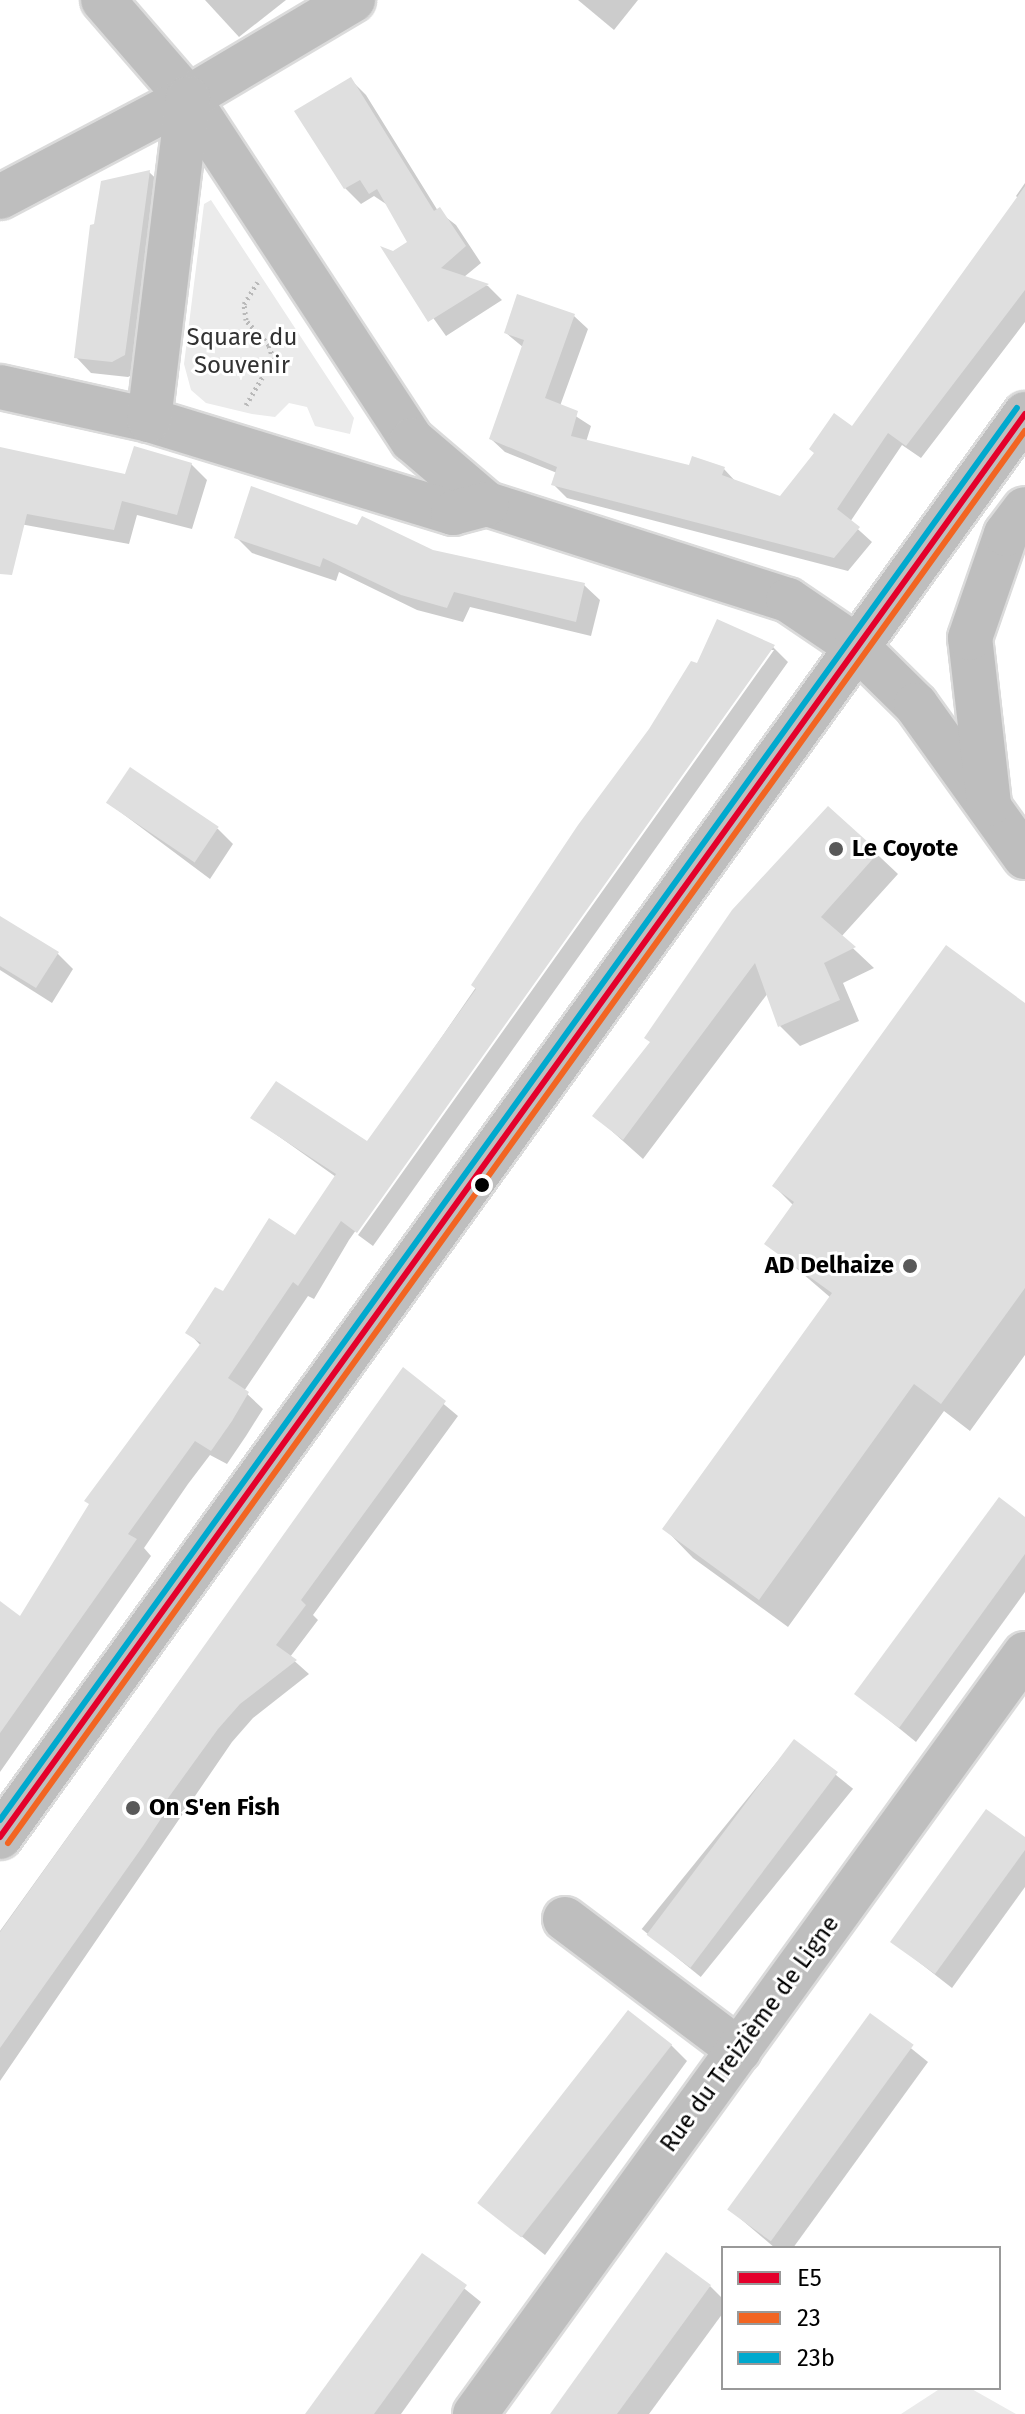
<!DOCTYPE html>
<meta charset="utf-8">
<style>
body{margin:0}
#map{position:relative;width:1025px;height:2414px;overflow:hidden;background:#fff;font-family:"Fira Sans",sans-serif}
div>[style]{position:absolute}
.green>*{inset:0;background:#ebebeb}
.shadow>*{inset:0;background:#0003;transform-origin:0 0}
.building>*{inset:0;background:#dfdfdf;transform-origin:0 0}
.path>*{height:5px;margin-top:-2.5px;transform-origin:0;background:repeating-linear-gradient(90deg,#b9b9b9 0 2px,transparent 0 6px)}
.roads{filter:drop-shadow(2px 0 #dbdbdb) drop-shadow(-2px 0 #dbdbdb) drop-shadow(0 2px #dbdbdb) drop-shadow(0 -2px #dbdbdb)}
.minor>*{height:44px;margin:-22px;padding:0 22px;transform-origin:22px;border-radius:22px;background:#bebebe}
.major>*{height:44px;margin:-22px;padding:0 22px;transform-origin:22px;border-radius:22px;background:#bebebe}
.bus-1>*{height:6px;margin:-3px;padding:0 3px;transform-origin:3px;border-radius:3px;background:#e4002b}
.bus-2>*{height:6px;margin:-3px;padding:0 3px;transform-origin:3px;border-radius:3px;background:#f26522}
.bus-3>*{height:6px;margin:-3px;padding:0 3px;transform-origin:3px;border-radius:3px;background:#00a9ce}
.dots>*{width:22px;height:22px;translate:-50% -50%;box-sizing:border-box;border:4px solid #fff;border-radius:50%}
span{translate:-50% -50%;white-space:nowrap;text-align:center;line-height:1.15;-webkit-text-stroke:6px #fff;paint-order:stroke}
.park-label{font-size:24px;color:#323232}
.poi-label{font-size:24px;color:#000;font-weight:700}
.left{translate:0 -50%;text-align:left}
.right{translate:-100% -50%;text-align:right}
.street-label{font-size:24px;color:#000}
.legend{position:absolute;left:721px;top:2246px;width:280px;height:144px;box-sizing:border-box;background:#fff;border:2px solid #999;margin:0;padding:10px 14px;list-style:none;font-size:24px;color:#000}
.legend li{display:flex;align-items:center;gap:16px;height:40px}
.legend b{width:40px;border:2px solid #999}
</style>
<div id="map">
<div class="green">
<i style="clip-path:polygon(211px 200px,354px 418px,350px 434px,315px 426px,307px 407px,289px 403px,275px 417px,252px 414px,206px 403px,191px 390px,184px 364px,204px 204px)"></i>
<i style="clip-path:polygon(941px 2388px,970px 2388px,1016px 2414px,901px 2414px)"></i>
</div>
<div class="shadow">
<i style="clip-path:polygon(205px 0,286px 0,239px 37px)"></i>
<i style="clip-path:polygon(578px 0,638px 0,614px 30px)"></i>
<i style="clip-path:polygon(350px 79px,366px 95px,438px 211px,456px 225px,481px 263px,464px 277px,488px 286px,502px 300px,446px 336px,385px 250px,393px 253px,410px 243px,389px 206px,374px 196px,361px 204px,345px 188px)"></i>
<i style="clip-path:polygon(149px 172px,165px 187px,140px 371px,128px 377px,91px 373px,76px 357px)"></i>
<i style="clip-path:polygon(1025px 183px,1025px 322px,921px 458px,902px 445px,850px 522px,872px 542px,848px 571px,567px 498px,553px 484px,557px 473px,505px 452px,491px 439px,524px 348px,506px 333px,574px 316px,588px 329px,560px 406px,591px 426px,586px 442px,690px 468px,724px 469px,737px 483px,781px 498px,853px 429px,1019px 199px,1016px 196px)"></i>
<i style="clip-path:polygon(0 449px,126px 476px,191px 464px,207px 480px,192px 529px,137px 515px,129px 544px,20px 524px,0 515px)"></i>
<i style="clip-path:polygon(236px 537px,433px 552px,584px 585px,600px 600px,591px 636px,470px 607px,463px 622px,417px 610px,339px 572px,336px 581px,252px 553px)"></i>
<i style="clip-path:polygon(773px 647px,788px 662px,373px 1246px,358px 1235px,774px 650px,769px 650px,349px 1240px,314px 1299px,308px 1296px,244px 1391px,263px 1409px,246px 1436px,227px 1464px,210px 1455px,188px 1484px,144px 1548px,151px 1556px,0 1772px,0 1617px,21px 1619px,201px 1346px,188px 1332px,224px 1294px,295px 1238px,336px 1177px,253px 1118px,368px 1144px,698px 665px)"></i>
<i style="clip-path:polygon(107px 802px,218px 829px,233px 844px,210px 879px)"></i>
<i style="clip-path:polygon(828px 808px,898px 874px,841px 937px,874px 968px,843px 983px,859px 1021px,800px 1046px,780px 1026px,768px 993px,643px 1159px,595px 1116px)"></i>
<i style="clip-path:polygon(0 919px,58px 954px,73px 969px,52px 1003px,0 970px)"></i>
<i style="clip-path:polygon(1025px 1005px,1025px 1355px,970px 1431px,944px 1411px,788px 1627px,693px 1558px,665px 1529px,831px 1298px,767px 1243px,794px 1206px,774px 1186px)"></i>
<i style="clip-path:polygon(403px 1370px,458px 1416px,313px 1615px,318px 1620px,290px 1657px,309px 1674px,253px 1718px,232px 1742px,0 2081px,0 1931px)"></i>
<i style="clip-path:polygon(1025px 1520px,1025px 1592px,916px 1742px,857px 1694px)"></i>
<i style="left:794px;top:1741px;width:76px;height:242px;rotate:39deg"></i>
<i style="clip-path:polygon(1025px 1839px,1025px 1887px,952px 1988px,893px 1942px)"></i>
<i style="clip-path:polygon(870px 2015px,928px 2062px,793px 2248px,775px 2248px,729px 2209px)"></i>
<i style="clip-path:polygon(671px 2045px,687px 2061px,545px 2255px,486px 2208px)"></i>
<i style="clip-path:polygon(423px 2255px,481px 2302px,401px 2414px,308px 2414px)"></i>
<i style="clip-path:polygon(710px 2286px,723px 2299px,723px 2313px,649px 2414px,553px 2414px)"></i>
</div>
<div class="building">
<i style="clip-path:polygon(351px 77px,434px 211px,440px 207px,466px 246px,441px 268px,489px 284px,428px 322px,380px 246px,393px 251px,407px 242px,377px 189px,369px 194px,360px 180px,344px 189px,294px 111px)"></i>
<i style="clip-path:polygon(150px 170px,125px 355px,112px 362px,74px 358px,90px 225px,94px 224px,101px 181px)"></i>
<i style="clip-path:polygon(1025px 186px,1025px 290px,906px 446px,888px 433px,837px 509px,860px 527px,834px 558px,551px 485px,557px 467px,489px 439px,524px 340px,504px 333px,517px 294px,575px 314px,545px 398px,578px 411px,571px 436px,689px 465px,692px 456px,725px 467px,722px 475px,780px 496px,814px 453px,809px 449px,834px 413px,852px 426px)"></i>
<i style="clip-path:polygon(134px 446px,192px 463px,177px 515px,122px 501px,114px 530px,27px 514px,12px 575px,0 574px,0 447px,125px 474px)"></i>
<i style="clip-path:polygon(251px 486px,357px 525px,362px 516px,433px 550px,585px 583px,576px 622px,454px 592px,447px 608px,401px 595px,323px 558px,320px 567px,234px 538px)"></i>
<i style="clip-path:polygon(717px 619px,775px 645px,357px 1233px,341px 1221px,298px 1286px,293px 1282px,228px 1378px,249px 1392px,232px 1421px,211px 1451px,195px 1441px,128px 1534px,137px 1539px,0 1733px,0 1601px,20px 1616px,89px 1504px,84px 1501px,201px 1343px,185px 1333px,215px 1287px,223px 1291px,269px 1218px,295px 1235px,336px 1174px,250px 1118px,276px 1081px,367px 1141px,476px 989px,471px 985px,578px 825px,649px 729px,691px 661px,697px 663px)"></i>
<i style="left:130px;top:767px;width:107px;height:43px;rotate:34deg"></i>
<i style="clip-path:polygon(828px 806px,879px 852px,821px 917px,856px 947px,824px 963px,840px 1000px,778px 1027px,755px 963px,623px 1140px,592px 1116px,650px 1042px,644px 1038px,732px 910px)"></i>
<i style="clip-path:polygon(0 916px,59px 952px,36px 988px,0 966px)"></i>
<i style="clip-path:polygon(946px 945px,1025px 1003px,1025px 1288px,941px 1404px,914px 1384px,759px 1600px,662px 1529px,832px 1293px,764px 1244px,794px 1202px,772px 1186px)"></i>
<i style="clip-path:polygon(403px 1367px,446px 1401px,301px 1600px,306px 1605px,276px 1645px,297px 1660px,240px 1704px,218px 1729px,166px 1801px,170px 1805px,143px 1846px,0 2048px,0 1932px)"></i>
<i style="clip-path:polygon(999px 1497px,1025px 1517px,1025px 1554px,899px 1728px,854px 1694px)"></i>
<i style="left:794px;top:1739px;width:55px;height:245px;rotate:37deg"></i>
<i style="clip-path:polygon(986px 1809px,1025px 1837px,1025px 1850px,935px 1974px,890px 1942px)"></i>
<i style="left:628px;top:2010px;width:56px;height:245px;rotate:38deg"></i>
<i style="left:870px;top:2013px;width:54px;height:243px;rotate:36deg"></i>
<i style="clip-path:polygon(666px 2252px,711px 2285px,617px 2414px,550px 2414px)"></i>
<i style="clip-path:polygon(422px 2253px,467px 2285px,419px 2352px,374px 2414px,305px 2414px)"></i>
</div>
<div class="path">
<i style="left:246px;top:405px;width:53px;rotate:-59.6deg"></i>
<i style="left:273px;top:359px;width:15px;rotate:-106deg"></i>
<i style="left:269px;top:345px;width:34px;rotate:-133deg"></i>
<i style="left:246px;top:320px;width:16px;rotate:-97deg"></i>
<i style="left:244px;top:304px;width:26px;rotate:-58deg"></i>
</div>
<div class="roads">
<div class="minor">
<i style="left:103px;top:0;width:130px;rotate:49.1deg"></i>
<i style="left:188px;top:98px;width:409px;rotate:56.8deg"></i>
<i style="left:412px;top:440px;width:99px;rotate:40.5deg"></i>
<i style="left:487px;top:504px;width:316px;rotate:17.7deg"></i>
<i style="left:788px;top:600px;width:82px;rotate:34.1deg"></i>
<i style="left:856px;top:646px;width:84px;rotate:44.5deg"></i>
<i style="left:916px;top:705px;width:187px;rotate:54.4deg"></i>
<i style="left:0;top:197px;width:212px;rotate:-27.8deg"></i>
<i style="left:188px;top:98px;width:192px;rotate:-30.7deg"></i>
<i style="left:0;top:387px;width:153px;rotate:12.5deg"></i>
<i style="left:149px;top:420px;width:318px;rotate:17deg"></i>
<i style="left:453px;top:513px;width:35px;rotate:-15deg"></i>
<i style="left:149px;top:420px;width:324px;rotate:-83.1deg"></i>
<i style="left:989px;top:804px;width:167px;rotate:-96.5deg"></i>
<i style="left:970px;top:638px;width:110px;rotate:-70.9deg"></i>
<i style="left:1006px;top:534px;width:31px;rotate:-53deg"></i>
<i style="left:565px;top:1919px;width:218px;rotate:37deg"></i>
<i style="left:475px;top:2414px;width:938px;rotate:-54.11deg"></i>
</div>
<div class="major">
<i style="left:0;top:1837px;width:1754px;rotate:-54.23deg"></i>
</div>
</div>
<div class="bus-1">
<i style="left:0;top:1837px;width:1754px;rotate:-54.23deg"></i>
</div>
<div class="bus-2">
<i style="left:8px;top:1843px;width:1740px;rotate:-54.24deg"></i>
</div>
<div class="bus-3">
<i style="left:0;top:1820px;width:1740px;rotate:-54.24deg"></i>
</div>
<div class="dots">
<i style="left:836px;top:849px;background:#595959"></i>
<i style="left:482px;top:1185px;background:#000"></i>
<i style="left:910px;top:1266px;background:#595959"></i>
<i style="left:133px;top:1808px;background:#595959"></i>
</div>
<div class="park-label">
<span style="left:242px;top:352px">Square du<br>Souvenir</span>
</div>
<div class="poi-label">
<span class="left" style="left:852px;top:849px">Le Coyote</span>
<span class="right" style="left:894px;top:1266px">AD Delhaize</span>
<span class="left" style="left:149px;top:1808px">On S'en Fish</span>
</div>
<div class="street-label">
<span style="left:750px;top:2034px;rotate:-54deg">Rue du Treizième de Ligne</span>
</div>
<ul class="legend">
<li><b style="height:10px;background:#e4002b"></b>E5</li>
<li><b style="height:10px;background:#f26522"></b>23</li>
<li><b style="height:10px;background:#00a9ce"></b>23b</li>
</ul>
</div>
